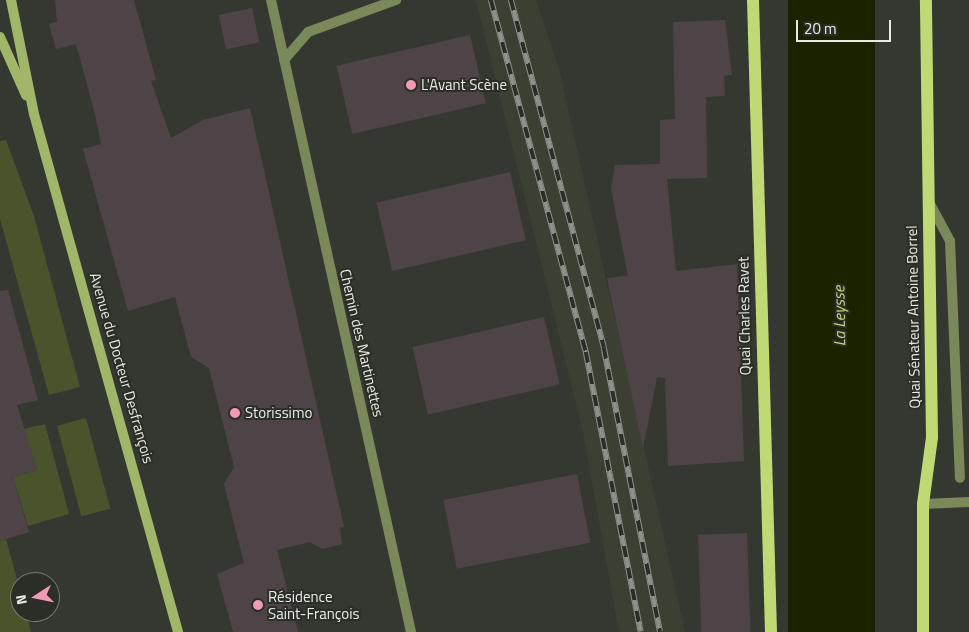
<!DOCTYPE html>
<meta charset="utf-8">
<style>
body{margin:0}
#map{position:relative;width:969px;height:632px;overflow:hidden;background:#353830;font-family:"Titillium Web",sans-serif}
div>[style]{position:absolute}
.built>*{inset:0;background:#3c4032}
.green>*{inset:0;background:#49532c;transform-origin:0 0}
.water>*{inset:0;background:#1b2200;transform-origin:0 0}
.building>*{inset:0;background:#4e4447;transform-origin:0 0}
.lane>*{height:10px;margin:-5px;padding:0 5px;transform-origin:5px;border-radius:5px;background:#7b8859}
.street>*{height:10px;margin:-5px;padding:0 5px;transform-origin:5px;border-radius:5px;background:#7b8859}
.secondary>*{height:10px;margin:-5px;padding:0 5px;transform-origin:5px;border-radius:5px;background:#a2b669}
.primary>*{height:12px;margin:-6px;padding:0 6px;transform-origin:6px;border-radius:6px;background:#c0d974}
.rail>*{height:5.5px;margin-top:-2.75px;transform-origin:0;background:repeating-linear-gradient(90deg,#2b2e26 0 11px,#8e9089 0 22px);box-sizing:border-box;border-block:1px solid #8e9089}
.dots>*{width:14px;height:14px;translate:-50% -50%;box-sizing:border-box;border:2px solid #2b2e26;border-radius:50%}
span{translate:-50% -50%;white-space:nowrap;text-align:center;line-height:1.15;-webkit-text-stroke:4px #2b2e26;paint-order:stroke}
.poi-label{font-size:15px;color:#e9eae5}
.left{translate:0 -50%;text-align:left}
.street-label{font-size:15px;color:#e9eae5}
.water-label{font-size:16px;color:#c3db7c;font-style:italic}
.north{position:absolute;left:10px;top:572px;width:50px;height:50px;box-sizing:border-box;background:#2b2e26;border:1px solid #777972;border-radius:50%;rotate:259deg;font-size:14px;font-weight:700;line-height:20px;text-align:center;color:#e9eae5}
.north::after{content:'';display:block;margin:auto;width:18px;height:22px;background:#f09ab4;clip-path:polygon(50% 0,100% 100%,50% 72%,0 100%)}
.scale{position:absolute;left:796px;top:20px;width:95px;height:22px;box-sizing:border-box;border:2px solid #e9eae5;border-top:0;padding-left:6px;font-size:15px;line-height:18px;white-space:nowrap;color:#e9eae5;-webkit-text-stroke:4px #2b2e26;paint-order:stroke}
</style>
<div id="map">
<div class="built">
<i style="clip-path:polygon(476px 0,536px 0,559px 69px,685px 632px,619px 632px,583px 432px)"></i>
</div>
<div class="green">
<i style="clip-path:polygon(6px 140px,34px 216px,80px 387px,49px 395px,0 219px,0 141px)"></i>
<i style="left:86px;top:418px;width:94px;height:30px;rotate:75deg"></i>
<i style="clip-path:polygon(45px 424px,69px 514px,28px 526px,13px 477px,37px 470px,24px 429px)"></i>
<i style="clip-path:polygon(6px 539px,20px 590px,20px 612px,26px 612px,31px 632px,0 632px,0 541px)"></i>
</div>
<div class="water">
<i style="left:788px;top:0;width:87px;height:632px"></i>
</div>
<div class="building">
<i style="clip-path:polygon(55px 0,134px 0,156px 80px,151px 81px,171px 138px,203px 120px,250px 108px,344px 527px,340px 528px,342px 544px,322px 549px,310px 542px,277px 550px,298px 632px,233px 632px,217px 574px,244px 563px,224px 484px,234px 467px,209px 368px,191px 357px,175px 297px,128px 311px,83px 149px,101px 144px,95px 114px,76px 44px,56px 49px,49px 24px,57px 22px)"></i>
<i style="left:252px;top:8px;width:35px;height:34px;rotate:78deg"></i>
<i style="clip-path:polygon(725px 20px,732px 75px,724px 76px,725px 96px,706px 97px,707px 178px,667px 179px,676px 271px,737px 264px,744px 461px,668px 466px,665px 378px,657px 377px,643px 448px,618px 331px,607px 278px,628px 276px,611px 189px,615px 165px,660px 164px,660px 120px,675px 119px,673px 22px)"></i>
<i style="left:470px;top:35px;width:70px;height:137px;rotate:77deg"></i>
<i style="left:510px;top:172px;width:70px;height:137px;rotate:77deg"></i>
<i style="clip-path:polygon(8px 290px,38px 400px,17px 405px,37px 470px,13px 477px,29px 532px,0 541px,0 291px)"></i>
<i style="left:544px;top:317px;width:69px;height:135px;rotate:77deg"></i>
<i style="left:577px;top:474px;width:70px;height:136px;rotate:79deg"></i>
<i style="left:747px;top:533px;width:99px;height:49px;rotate:88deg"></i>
</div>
<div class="lane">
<i style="left:929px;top:202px;width:44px;rotate:61.7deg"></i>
<i style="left:950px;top:241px;width:237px;rotate:87.6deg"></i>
</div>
<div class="street">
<i style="left:271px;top:0;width:647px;rotate:77.51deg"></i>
<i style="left:284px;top:60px;width:37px;rotate:-49deg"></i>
<i style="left:308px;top:32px;width:94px;rotate:-20deg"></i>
<i style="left:923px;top:504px;width:46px;rotate:-2.5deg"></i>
</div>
<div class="secondary">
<i style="left:11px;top:0;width:116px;rotate:78.6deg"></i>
<i style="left:34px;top:114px;width:538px;rotate:74.46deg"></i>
<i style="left:0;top:37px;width:64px;rotate:65.9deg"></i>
</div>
<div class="primary">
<i style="left:753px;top:0;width:632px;rotate:88.37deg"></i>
<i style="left:923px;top:632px;width:128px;rotate:-90deg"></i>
<i style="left:923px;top:504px;width:68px;rotate:-82.3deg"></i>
<i style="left:932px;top:437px;width:437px;rotate:-90.8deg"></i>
</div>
<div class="rail">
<i style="left:491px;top:0;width:365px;rotate:74.9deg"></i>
<i style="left:586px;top:352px;width:285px;rotate:78.9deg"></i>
<i style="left:511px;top:0;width:360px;rotate:75deg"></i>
<i style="left:604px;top:348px;width:289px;rotate:78.8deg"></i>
</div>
<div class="dots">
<i style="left:411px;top:85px;background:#f09ab4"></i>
<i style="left:235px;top:413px;background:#f09ab4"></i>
<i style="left:258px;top:605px;background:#f09ab4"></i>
</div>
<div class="poi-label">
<span class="left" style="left:421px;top:85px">L'Avant Scène</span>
<span class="left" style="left:245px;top:413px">Storissimo</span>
<span class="left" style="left:268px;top:605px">Résidence<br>Saint-François</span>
</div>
<div class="street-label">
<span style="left:744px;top:316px;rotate:-91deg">Quai Charles Ravet</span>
<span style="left:913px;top:317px;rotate:-91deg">Quai Sénateur Antoine Borrel</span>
<span style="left:362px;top:343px;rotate:77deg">Chemin des Martinettes</span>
<span style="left:122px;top:368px;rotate:74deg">Avenue du Docteur Desfrançois</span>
</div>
<div class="water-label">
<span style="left:839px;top:316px;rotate:-91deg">La Leysse</span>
</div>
<div class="north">N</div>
<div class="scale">20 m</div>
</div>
